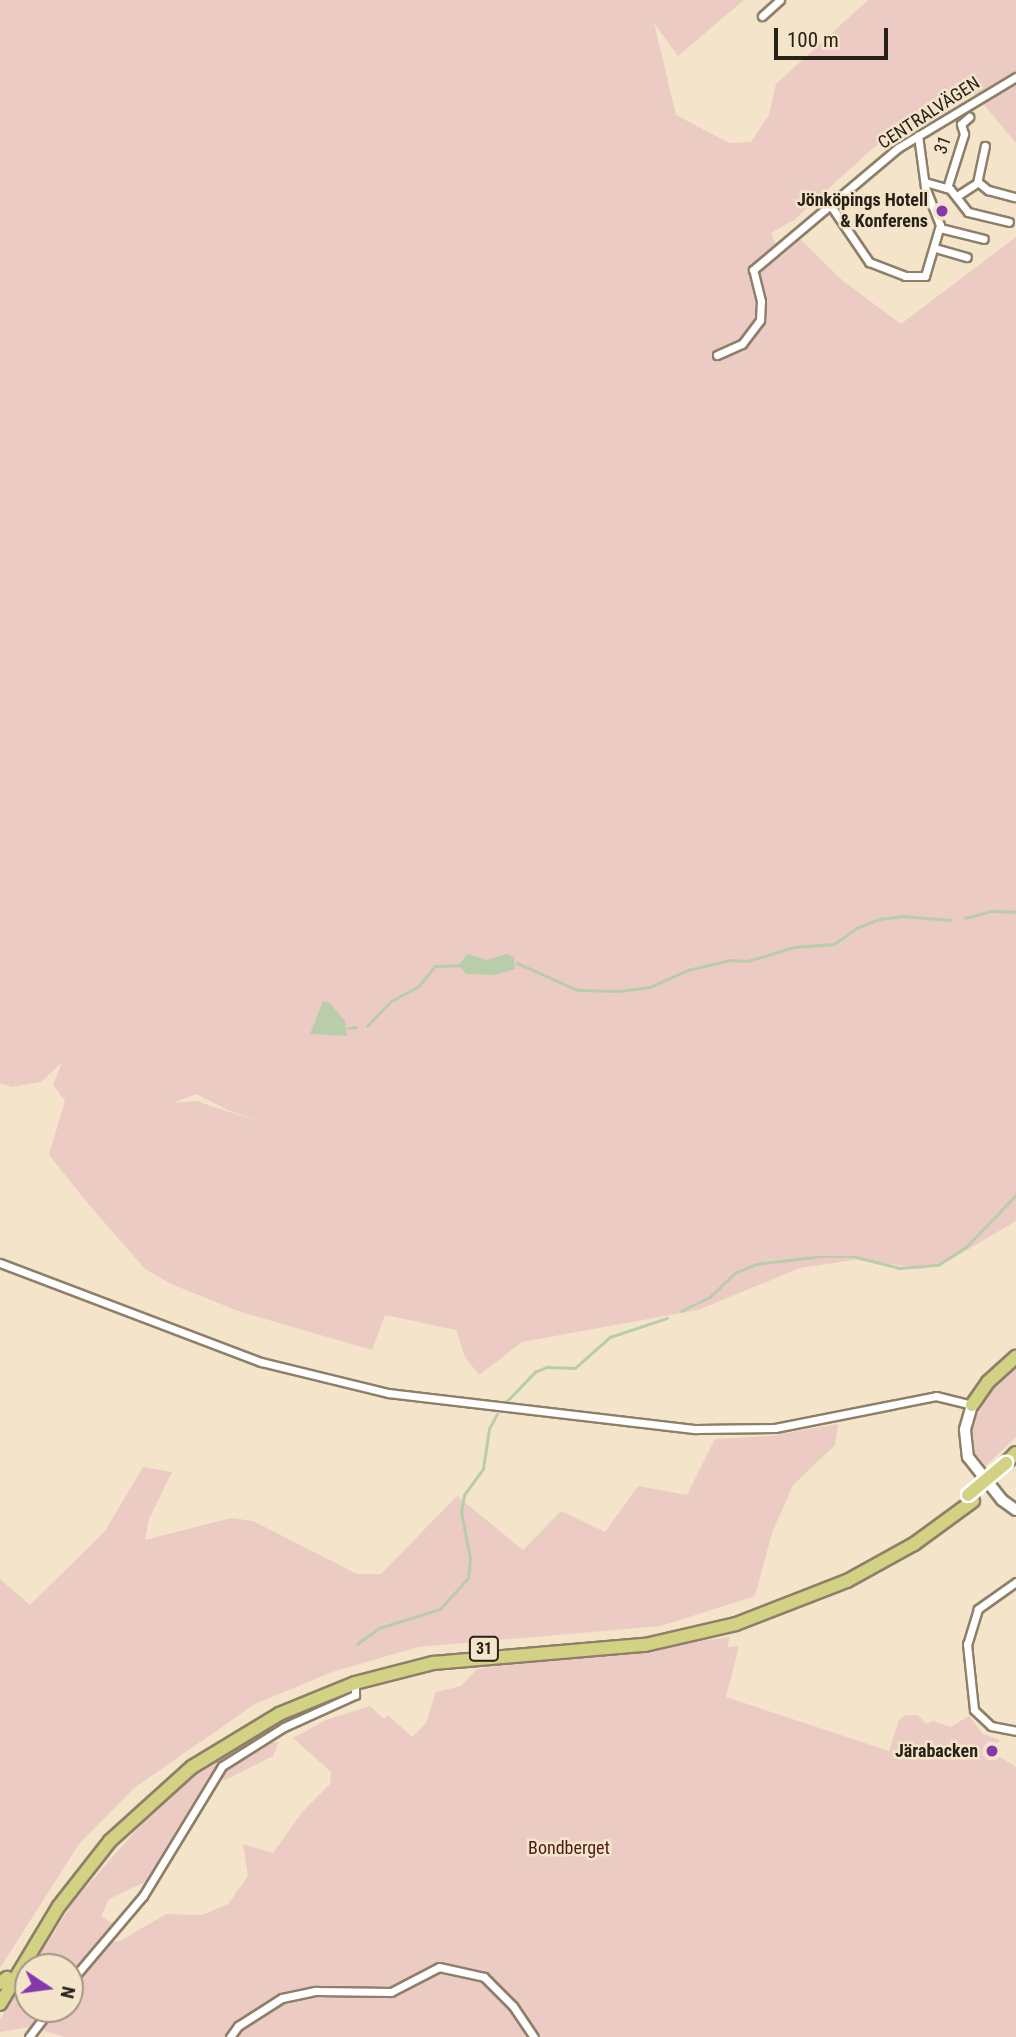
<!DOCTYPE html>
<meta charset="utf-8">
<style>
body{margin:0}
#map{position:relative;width:1016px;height:2037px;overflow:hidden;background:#f3e4ca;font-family:"Roboto Condensed",sans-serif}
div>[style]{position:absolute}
.green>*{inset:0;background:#edcbc5}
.water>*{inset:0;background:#b9cdab}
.stream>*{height:2.5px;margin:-1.25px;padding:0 1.25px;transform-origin:1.25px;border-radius:1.25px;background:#b9cdab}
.roads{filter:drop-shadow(2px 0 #8e8068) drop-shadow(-2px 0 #8e8068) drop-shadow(0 2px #8e8068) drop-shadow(0 -2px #8e8068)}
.street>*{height:7px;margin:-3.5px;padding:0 3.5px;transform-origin:3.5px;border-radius:3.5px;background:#fff}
.secondary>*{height:10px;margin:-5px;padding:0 5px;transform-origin:5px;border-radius:5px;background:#fff}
.highway>*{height:12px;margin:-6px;padding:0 6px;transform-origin:6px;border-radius:6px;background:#d3d184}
.bridges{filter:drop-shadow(2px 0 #fff) drop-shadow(-2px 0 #fff) drop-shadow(0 2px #fff) drop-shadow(0 -2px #fff)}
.highway-bridge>*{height:12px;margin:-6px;padding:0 6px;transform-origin:6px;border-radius:6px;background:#d3d184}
.dots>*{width:19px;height:19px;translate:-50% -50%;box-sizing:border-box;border:4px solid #f3e4ca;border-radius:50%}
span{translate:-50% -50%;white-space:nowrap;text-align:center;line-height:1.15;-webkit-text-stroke:5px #f3e4ca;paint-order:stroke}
.shield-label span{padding:2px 5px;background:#f3e4ca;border:2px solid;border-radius:5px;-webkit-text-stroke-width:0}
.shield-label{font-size:16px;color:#272118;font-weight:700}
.street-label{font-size:18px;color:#272118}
.poi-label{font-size:18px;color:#272118;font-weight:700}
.right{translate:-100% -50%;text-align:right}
.park-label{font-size:18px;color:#4f1a13}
.north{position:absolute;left:14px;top:1953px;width:70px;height:70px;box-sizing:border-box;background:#f3e4ca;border:2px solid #a19683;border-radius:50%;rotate:103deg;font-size:19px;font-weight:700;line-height:28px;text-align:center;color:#272118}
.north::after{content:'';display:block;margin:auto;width:24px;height:32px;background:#8438a9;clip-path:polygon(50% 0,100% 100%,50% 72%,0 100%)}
.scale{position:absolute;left:774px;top:28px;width:114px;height:32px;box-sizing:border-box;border:4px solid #272118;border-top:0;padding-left:9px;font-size:21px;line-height:24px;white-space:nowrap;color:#272118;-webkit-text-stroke:5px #f3e4ca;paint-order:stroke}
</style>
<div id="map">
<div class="green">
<i style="clip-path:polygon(evenodd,0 0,744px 0,678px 56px,654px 23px,676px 115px,729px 143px,751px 142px,769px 115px,776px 84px,868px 0,1016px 0,1016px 143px,968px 86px,872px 149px,794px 220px,771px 233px,781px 257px,800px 239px,843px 281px,901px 324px,1016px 237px,1016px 1221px,952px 1259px,922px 1269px,861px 1259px,800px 1268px,698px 1310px,522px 1342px,479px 1375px,465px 1357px,456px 1330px,385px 1315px,372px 1350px,238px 1311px,171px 1284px,145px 1269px,90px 1206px,49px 1155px,65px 1101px,53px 1085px,62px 1062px,41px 1082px,12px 1087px,0 1083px,0 0,196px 1094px,230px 1111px,260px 1122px,196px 1101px,173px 1103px,196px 1094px)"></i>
<i style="clip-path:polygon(1016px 1367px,1016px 1437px,986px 1466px,972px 1449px,973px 1421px,999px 1379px)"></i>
<i style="clip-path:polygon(838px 1424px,835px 1445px,793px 1485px,772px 1533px,755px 1596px,661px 1626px,418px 1647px,332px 1672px,255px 1704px,134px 1788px,79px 1844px,0 1968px,0 1579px,30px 1605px,105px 1531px,143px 1467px,172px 1472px,149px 1519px,145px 1540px,231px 1518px,253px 1521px,357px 1574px,381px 1574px,457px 1496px,523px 1550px,561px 1511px,605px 1532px,638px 1486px,687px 1495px,715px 1439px,769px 1436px)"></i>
<i style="clip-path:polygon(730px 1637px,727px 1647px,739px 1646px,726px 1697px,889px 1751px,899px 1720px,906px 1715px,918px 1715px,926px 1724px,933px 1721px,950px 1727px,969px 1716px,983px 1734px,1000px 1740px,990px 1751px,1016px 1767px,1016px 2037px,65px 2037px,31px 2027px,0 2032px,0 2020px,28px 1973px,28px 2009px,70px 2009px,70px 1967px,32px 1967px,74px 1901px,153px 1811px,208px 1764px,243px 1744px,279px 1742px,273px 1756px,225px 1780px,209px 1776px,145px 1882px,109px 1899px,101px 1916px,112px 1923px,107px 1943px,120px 1941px,166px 1914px,202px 1915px,228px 1904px,248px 1876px,243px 1844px,273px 1853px,303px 1811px,330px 1784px,331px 1772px,293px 1738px,326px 1720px,370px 1706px,384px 1719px,388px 1715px,412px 1737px,426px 1723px,436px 1692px,461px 1686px,477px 1669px)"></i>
</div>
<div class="water">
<i style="clip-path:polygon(467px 954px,487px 960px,507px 954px,514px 957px,515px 969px,494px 975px,466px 974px,459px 965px)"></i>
<i style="clip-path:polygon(323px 1001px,329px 1002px,345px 1021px,347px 1036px,310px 1034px)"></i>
</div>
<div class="stream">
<i style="left:965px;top:918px;width:28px;rotate:-15deg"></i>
<i style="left:992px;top:911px;width:24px;rotate:2deg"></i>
<i style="left:517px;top:963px;width:67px;rotate:23.9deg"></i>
<i style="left:578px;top:990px;width:40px;rotate:1.4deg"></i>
<i style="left:618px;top:991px;width:32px;rotate:-7deg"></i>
<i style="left:650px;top:987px;width:42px;rotate:-24.1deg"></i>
<i style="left:688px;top:970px;width:42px;rotate:-13.7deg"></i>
<i style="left:729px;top:960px;width:19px;rotate:3deg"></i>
<i style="left:748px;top:961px;width:48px;rotate:-16.9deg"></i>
<i style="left:794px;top:947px;width:40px;rotate:-4.3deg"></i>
<i style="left:834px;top:944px;width:28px;rotate:-35deg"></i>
<i style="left:857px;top:928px;width:24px;rotate:-22deg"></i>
<i style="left:879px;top:919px;width:24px;rotate:-7deg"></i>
<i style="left:903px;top:916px;width:48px;rotate:4.8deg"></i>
<i style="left:367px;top:1026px;width:35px;rotate:-46deg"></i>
<i style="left:391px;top:1001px;width:32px;rotate:-28deg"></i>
<i style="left:419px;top:986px;width:26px;rotate:-51deg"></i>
<i style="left:435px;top:966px;width:24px;rotate:-2deg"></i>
<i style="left:348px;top:1028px;width:8px;rotate:-7deg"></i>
<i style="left:681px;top:1311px;width:32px;rotate:-26deg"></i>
<i style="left:710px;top:1297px;width:35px;rotate:-44deg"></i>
<i style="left:735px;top:1273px;width:23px;rotate:-23deg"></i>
<i style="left:756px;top:1264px;width:59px;rotate:-6.8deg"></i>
<i style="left:815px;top:1257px;width:41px"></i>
<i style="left:856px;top:1257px;width:45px;rotate:14deg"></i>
<i style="left:900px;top:1268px;width:38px;rotate:-5deg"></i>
<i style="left:938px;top:1265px;width:33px;rotate:-33deg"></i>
<i style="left:966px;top:1247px;width:72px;rotate:-46.1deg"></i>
<i style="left:506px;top:1402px;width:42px;rotate:-46deg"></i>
<i style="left:535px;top:1372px;width:13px;rotate:-23deg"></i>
<i style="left:547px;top:1367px;width:28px;rotate:2deg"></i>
<i style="left:575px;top:1368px;width:47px;rotate:-41.5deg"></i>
<i style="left:610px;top:1337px;width:60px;rotate:-18.4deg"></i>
<i style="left:357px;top:1644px;width:27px;rotate:-36deg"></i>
<i style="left:379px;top:1628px;width:64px;rotate:-17.3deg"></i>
<i style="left:440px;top:1609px;width:42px;rotate:-47.9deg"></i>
<i style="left:468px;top:1578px;width:20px;rotate:-84deg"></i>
<i style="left:470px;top:1558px;width:47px;rotate:-101.1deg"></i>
<i style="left:461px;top:1512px;width:17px;rotate:-80deg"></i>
<i style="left:464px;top:1495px;width:32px;rotate:-54deg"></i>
<i style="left:483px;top:1469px;width:40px;rotate:-81.5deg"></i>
<i style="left:489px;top:1429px;width:17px;rotate:-62deg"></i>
</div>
<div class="roads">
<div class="street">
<i style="left:762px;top:16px;width:24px;rotate:-42deg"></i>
<i style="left:925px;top:182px;width:26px;rotate:16deg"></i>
<i style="left:950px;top:189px;width:29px;rotate:52deg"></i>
<i style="left:968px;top:212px;width:42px;rotate:13.7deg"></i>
<i style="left:978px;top:182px;width:13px;rotate:39deg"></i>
<i style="left:988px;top:190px;width:28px;rotate:15deg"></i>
<i style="left:947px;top:188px;width:57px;rotate:-72.5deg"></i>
<i style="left:964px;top:134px;width:10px;rotate:-107deg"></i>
<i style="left:961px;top:124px;width:11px;rotate:-41deg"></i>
<i style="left:957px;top:196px;width:24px;rotate:-33deg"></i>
<i style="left:977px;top:183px;width:38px;rotate:-78deg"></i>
<i style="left:831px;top:206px;width:68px;rotate:55.8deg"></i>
<i style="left:869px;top:262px;width:39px;rotate:21deg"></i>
<i style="left:905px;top:276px;width:20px"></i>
<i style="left:925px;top:276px;width:53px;rotate:-73.6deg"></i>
<i style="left:940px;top:225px;width:41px;rotate:-111.5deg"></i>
<i style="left:925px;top:187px;width:52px;rotate:-97.7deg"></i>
<i style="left:940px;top:228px;width:45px;rotate:14deg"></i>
<i style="left:935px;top:248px;width:33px;rotate:16deg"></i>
<i style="left:717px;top:355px;width:27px;rotate:-24deg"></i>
<i style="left:742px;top:344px;width:30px;rotate:-53deg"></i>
<i style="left:760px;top:320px;width:19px;rotate:-87deg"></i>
<i style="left:761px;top:301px;width:32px;rotate:-104deg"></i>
<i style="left:753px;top:270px;width:189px;rotate:-40.1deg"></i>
<i style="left:898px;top:148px;width:138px;rotate:-31deg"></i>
<i style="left:0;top:1263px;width:279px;rotate:20.8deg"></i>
<i style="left:261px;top:1362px;width:131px;rotate:13.7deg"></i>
<i style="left:388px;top:1393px;width:310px;rotate:6.7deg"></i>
<i style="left:696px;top:1429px;width:79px;rotate:-0.7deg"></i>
<i style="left:775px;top:1428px;width:164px;rotate:-11.2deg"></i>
<i style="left:936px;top:1396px;width:37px;rotate:14deg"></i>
<i style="left:1016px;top:1582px;width:47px;rotate:144.6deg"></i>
<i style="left:978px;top:1609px;width:37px;rotate:107deg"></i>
<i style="left:967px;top:1644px;width:66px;rotate:83.9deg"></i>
<i style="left:974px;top:1710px;width:23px;rotate:43deg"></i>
<i style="left:991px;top:1726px;width:25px;rotate:11deg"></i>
<i style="left:70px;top:1982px;width:113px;rotate:-49.7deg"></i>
<i style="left:143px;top:1896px;width:152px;rotate:-58.7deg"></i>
<i style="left:222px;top:1766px;width:73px;rotate:-32.2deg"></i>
<i style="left:284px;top:1727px;width:78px;rotate:-24.3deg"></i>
<i style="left:355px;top:1695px;width:12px;rotate:-90deg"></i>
<i style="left:29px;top:2037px;width:35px;rotate:-53deg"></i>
<i style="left:230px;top:2037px;width:14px;rotate:-54deg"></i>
<i style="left:238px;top:2026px;width:52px;rotate:-32.5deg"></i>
<i style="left:282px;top:1998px;width:35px;rotate:-12deg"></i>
<i style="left:316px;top:1991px;width:75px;rotate:0.8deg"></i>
<i style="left:391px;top:1992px;width:54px;rotate:-27.5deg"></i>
<i style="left:439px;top:1967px;width:46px;rotate:12.5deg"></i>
<i style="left:484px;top:1977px;width:41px;rotate:45deg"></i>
<i style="left:513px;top:2006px;width:37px;rotate:56deg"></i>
</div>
<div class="secondary">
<i style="left:972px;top:1405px;width:26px;rotate:106deg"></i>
<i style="left:965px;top:1430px;width:27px;rotate:84deg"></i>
<i style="left:968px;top:1457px;width:55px;rotate:51.7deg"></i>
<i style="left:1002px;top:1500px;width:17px;rotate:36deg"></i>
</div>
<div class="highway">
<i style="left:972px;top:1405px;width:28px;rotate:-55deg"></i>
<i style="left:988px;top:1382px;width:38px;rotate:-42deg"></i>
<i style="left:1006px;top:1463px;width:14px;rotate:-45deg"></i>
<i style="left:0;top:1983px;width:9px;rotate:-36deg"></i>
<i style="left:0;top:2004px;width:114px;rotate:-59deg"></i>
<i style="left:59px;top:1906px;width:83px;rotate:-51.9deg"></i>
<i style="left:110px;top:1841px;width:110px;rotate:-42.1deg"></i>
<i style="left:192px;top:1767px;width:102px;rotate:-31.3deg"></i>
<i style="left:279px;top:1714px;width:82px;rotate:-22.2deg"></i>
<i style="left:355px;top:1683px;width:81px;rotate:-14.4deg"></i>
<i style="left:433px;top:1663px;width:213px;rotate:-4.9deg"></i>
<i style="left:645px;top:1645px;width:93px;rotate:-13deg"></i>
<i style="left:736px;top:1624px;width:119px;rotate:-21.2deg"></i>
<i style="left:847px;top:1581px;width:77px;rotate:-28.9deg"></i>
<i style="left:914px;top:1544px;width:73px;rotate:-36.1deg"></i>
</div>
</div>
<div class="bridges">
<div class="highway-bridge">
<i style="left:968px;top:1495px;width:50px;rotate:-40.1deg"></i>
</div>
</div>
<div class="dots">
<i style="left:942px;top:211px;background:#8438a9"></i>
<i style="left:992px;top:1751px;background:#8438a9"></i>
</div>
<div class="shield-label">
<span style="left:484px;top:1649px">31</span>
</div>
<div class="street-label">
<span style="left:929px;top:113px;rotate:-33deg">CENTRALVÄGEN</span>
<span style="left:943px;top:145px;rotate:-70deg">31</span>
</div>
<div class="poi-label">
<span class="right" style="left:928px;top:211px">Jönköpings Hotell<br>&amp; Konferens</span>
<span class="right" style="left:978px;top:1751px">Järabacken</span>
</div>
<div class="park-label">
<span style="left:569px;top:1848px">Bondberget</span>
</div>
<div class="north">N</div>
<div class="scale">100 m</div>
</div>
